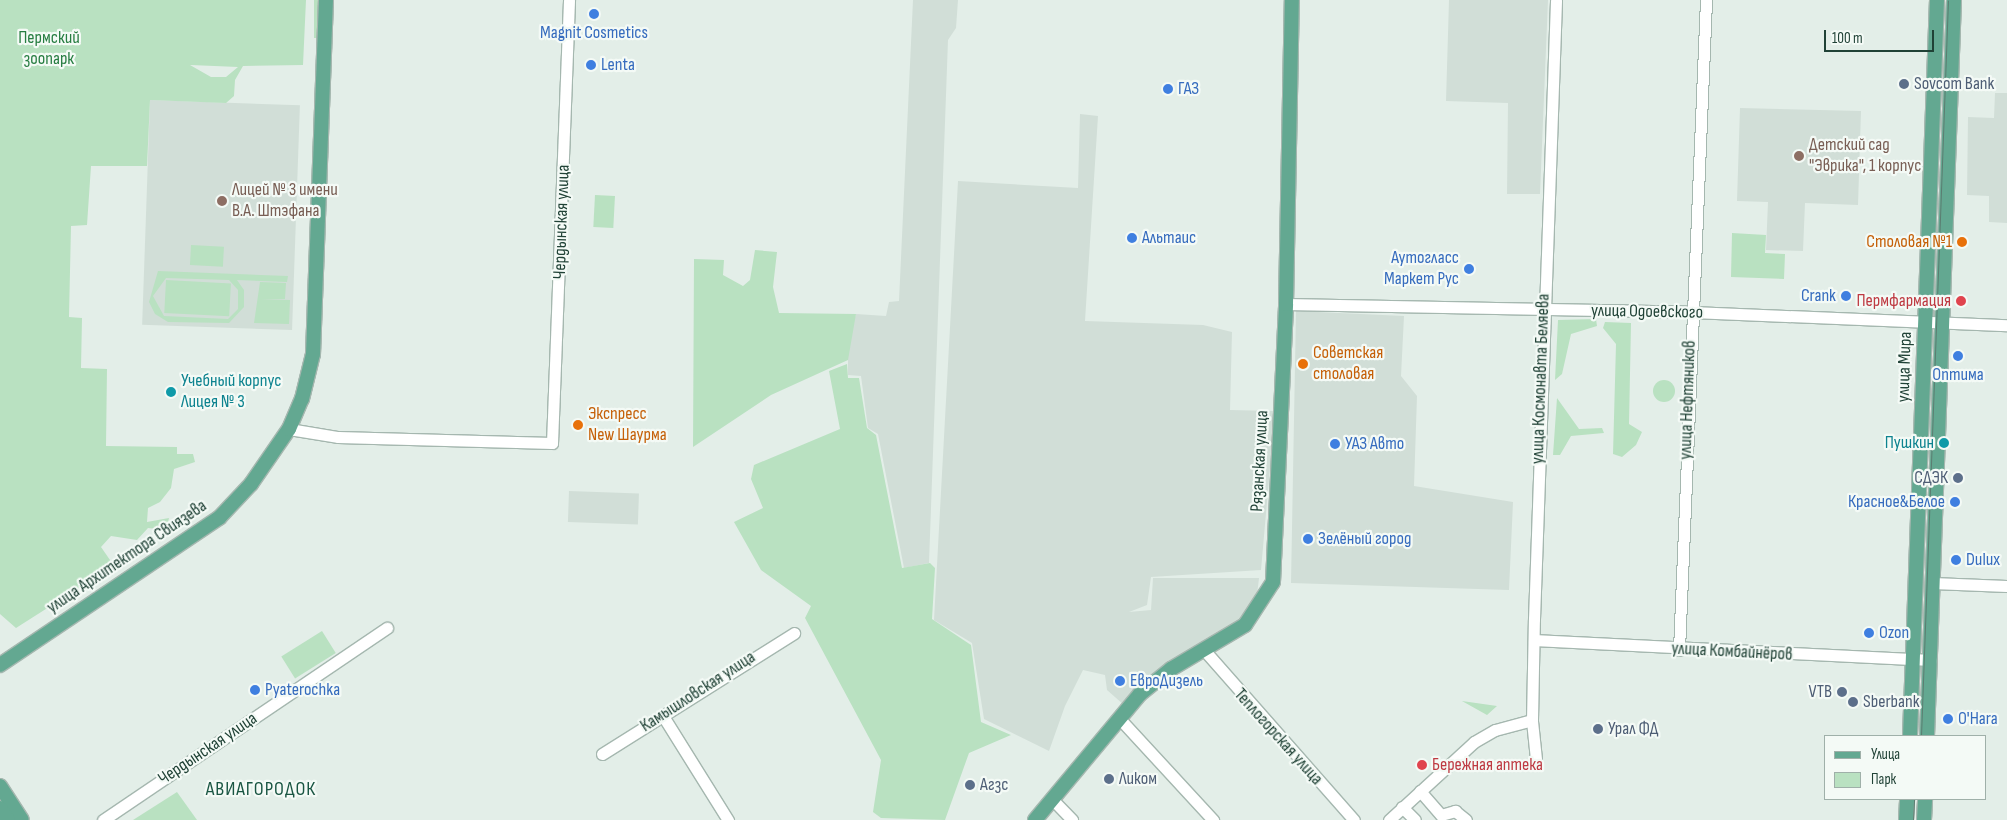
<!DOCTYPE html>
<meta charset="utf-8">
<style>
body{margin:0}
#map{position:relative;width:2007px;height:820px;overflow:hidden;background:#e3eee8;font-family:"Sofia Sans Condensed",sans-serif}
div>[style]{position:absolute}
.built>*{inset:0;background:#d1ded7;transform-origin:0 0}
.green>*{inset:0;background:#b9e1c1;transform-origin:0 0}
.round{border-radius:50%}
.roads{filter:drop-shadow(1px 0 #a5b7af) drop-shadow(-1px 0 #a5b7af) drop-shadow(0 1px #a5b7af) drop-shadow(0 -1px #a5b7af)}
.minor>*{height:11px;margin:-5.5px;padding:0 5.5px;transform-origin:5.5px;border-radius:5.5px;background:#fff}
.major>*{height:14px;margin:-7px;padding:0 7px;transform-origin:7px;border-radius:7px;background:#63a891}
.tram>*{height:1px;margin:-0.5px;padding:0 0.5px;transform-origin:0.5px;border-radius:0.5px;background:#5b7d71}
.dots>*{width:14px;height:14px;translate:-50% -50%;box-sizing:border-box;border:2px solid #f4faf6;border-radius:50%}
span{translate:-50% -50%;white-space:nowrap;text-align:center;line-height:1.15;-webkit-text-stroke:4.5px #f4faf6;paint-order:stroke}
.shop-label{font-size:18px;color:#366cbe}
.left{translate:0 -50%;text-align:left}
.right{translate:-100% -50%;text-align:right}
.park-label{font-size:18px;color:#267d41}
.service-label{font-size:18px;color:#4e5e75}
.education-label{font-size:18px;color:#785e54}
.street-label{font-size:18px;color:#204236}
.food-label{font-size:18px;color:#c56008}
.health-label{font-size:18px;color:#be3a42}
.culture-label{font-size:18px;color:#0d838f}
.quarter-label{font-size:20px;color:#1a5643;letter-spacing:1px}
.legend{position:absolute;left:1824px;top:735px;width:162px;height:65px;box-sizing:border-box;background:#f4faf6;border:1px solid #9fb0a9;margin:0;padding:6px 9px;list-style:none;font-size:15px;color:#204236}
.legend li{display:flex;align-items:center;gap:10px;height:25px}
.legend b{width:25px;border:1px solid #9fb0a9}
.scale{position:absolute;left:1824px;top:30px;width:110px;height:22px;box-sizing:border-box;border:2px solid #204236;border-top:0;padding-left:6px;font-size:15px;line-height:18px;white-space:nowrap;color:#204236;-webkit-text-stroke:4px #f4faf6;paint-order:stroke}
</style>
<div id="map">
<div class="built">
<i style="clip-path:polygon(913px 0,958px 0,956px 28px,948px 40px,929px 563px,904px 568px,878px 434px,868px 428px,861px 376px,848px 375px,848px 339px,856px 314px,886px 316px,889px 302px,899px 301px)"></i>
<i style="clip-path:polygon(1449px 0,1548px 0,1540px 194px,1507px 194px,1508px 103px,1446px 101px)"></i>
<i style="clip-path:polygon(1995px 93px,2007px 93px,2007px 223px,1989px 222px,1989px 196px,1967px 195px,1968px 117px,1994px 118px)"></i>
<i style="left:150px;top:100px;width:150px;height:225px;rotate:2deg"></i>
<i style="clip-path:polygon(1740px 108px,1861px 111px,1858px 205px,1805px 203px,1803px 251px,1766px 250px,1768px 202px,1737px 201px)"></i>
<i style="clip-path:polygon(1080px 114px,1098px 116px,1085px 321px,1203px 325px,1232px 332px,1230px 410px,1275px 411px,1261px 570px,1151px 577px,1147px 605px,1129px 612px,1151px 610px,1153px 578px,1259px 578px,1256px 604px,1226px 632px,1124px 705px,1107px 690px,1105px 675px,1083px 670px,1065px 706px,1049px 751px,984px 719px,972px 643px,934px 620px,958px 181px,1078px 188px)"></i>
<i style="clip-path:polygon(1296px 311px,1404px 316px,1401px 376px,1417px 396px,1414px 486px,1513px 502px,1509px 590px,1291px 583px)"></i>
<i style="left:569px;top:491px;width:70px;height:31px;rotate:2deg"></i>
</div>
<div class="green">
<i style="clip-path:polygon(evenodd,0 0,306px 0,303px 65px,243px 66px,235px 80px,234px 96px,226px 103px,150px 100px,147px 166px,91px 166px,87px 225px,71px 226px,69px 317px,82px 318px,81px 368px,107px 369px,106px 446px,177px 447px,177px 454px,193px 454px,195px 462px,174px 469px,171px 488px,160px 502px,148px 508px,147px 522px,169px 518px,166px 530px,148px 528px,137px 540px,111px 536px,101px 547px,110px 560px,104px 572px,16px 628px,0 614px,0 0,190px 65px,191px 65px,238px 67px,226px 77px,211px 77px,190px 65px)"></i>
<i style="left:314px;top:0;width:11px;height:38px"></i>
<i style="left:595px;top:195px;width:20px;height:32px;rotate:3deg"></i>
<i style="clip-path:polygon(1732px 233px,1766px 235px,1765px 253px,1785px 254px,1784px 279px,1731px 277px)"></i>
<i style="left:191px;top:245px;width:33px;height:20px;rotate:3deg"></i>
<i style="clip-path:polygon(755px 250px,777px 252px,773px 287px,779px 313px,856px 314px,848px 360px,771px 395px,693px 447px,694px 259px,724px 260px,723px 275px,743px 286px,750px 280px)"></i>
<i style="clip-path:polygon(evenodd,158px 271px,288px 276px,287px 282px,237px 280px,244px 290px,244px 307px,229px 323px,168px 322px,155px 314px,149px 302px,158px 271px,166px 278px,229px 280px,238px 290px,238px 309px,228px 319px,164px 316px,153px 296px,166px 278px)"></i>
<i style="left:166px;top:280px;width:65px;height:33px;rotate:3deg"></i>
<i style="clip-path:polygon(260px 282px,286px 283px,285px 299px,261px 299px,290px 300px,289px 324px,254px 323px)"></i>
<i style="clip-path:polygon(1596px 319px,1597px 326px,1571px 334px,1562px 374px,1555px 380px,1558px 320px)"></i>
<i style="clip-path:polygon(1605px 322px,1631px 323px,1629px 424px,1642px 432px,1636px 445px,1622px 457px,1613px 454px,1616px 344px,1603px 328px)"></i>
<i style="clip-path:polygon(847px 364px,848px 378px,859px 378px,867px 428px,876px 435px,902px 568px,930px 563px,935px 568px,932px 619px,971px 645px,981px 722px,1011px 735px,969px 753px,945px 820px,881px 818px,873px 812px,881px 760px,805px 618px,811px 606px,761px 570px,734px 522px,763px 508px,751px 479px,754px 465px,840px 429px,829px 371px)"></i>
<i class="round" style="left:1653px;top:380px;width:22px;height:22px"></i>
<i style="clip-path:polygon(1557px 398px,1579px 429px,1602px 428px,1604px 433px,1571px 436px,1560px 455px,1553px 455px)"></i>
<i style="left:322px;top:631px;width:26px;height:48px;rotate:58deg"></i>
<i style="clip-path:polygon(1453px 696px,1462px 701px,1497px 706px,1487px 715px)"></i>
<i style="clip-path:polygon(177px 792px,197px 820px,133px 820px)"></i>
</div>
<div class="roads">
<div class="minor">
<i style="left:1286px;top:304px;width:406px;rotate:1.1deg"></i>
<i style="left:1692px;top:312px;width:315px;rotate:2.4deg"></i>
<i style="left:289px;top:429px;width:50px;rotate:9.3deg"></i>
<i style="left:338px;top:437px;width:214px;rotate:1.6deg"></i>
<i style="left:552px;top:443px;width:443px;rotate:-87.8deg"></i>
<i style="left:1932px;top:583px;width:75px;rotate:2.3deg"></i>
<i style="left:1534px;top:640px;width:397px;rotate:2.9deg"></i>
<i style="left:1679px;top:650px;width:651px;rotate:-87.62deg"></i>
<i style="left:1205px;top:651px;width:225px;rotate:48.6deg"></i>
<i style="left:663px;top:716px;width:123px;rotate:58deg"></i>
<i style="left:1119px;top:718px;width:139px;rotate:47.3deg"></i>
<i style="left:602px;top:754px;width:227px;rotate:-32.2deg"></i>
<i style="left:1536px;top:759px;width:39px;rotate:-96deg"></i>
<i style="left:1532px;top:720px;width:101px;rotate:-88.9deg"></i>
<i style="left:1534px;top:619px;width:619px;rotate:-87.96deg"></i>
<i style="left:1420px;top:791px;width:32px;rotate:49deg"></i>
<i style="left:1441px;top:815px;width:15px;rotate:-16deg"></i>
<i style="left:1455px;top:811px;width:14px;rotate:39deg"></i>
<i style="left:1052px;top:799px;width:29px;rotate:46deg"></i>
<i style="left:1402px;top:807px;width:18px;rotate:45deg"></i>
<i style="left:103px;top:820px;width:343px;rotate:-34.1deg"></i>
<i style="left:1389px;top:820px;width:115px;rotate:-42.5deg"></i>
<i style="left:1474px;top:742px;width:24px;rotate:-30deg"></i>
<i style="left:1495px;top:730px;width:38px;rotate:-15deg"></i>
</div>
<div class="major">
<i style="left:0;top:665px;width:264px;rotate:-33.9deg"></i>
<i style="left:219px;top:518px;width:47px;rotate:-46.7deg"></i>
<i style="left:251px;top:484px;width:67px;rotate:-55.4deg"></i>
<i style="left:289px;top:429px;width:33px;rotate:-67deg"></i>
<i style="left:302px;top:399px;width:46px;rotate:-76.3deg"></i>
<i style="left:313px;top:354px;width:354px;rotate:-87.9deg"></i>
<i style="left:1910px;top:736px;width:736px;rotate:-87.9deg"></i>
<i style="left:1927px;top:736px;width:736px;rotate:-87.9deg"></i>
<i style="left:0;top:786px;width:40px;rotate:57.1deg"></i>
<i style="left:0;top:808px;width:14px;rotate:56deg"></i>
<i style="left:1035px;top:820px;width:164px;rotate:-50.2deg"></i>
<i style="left:1140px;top:694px;width:40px;rotate:-39deg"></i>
<i style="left:1171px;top:669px;width:86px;rotate:-30.7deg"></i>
<i style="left:1245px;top:625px;width:51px;rotate:-56.9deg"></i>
<i style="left:1273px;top:582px;width:278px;rotate:-87.3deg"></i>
<i style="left:1286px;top:304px;width:304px;rotate:-88.9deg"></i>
<i style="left:1906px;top:820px;width:21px;rotate:-87deg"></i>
<i style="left:1924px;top:820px;width:21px;rotate:-87deg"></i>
</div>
</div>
<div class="tram">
<i style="left:1921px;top:736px;width:736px;rotate:-87.9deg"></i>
<i style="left:1913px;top:820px;width:21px;rotate:-87deg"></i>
</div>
<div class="dots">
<i style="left:594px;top:14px;background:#3f7fe0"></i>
<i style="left:591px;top:65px;background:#3f7fe0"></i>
<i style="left:1904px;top:84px;background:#5c6f8a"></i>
<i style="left:1168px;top:89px;background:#3f7fe0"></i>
<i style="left:1799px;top:156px;background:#8d6e63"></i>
<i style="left:222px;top:201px;background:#8d6e63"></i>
<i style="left:1132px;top:238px;background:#3f7fe0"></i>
<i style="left:1962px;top:242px;background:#e8710a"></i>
<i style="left:1469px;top:269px;background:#3f7fe0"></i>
<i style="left:1846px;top:296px;background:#3f7fe0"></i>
<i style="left:1961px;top:301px;background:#e0444e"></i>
<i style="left:1958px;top:356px;background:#3f7fe0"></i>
<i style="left:1303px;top:364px;background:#e8710a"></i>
<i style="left:171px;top:392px;background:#0f9aa8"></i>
<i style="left:578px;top:425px;background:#e8710a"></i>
<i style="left:1944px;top:443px;background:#0f9aa8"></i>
<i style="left:1335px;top:444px;background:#3f7fe0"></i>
<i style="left:1958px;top:478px;background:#5c6f8a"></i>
<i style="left:1955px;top:502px;background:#3f7fe0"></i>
<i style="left:1308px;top:539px;background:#3f7fe0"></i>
<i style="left:1956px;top:560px;background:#3f7fe0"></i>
<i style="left:1869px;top:633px;background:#3f7fe0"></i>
<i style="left:1120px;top:681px;background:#3f7fe0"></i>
<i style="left:255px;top:690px;background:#3f7fe0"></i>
<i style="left:1842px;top:692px;background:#5c6f8a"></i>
<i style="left:1853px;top:702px;background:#5c6f8a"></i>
<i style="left:1948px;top:719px;background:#3f7fe0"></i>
<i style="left:1598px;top:729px;background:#5c6f8a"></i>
<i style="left:1422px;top:765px;background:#e0444e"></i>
<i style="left:1109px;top:779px;background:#5c6f8a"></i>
<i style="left:970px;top:785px;background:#5c6f8a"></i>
</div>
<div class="shop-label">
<span style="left:594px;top:33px">Magnit Cosmetics</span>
<span class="left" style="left:601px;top:65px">Lenta</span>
<span class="left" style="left:1178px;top:89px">ГАЗ</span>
<span class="left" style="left:1142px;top:238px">Альтаис</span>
<span class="right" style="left:1459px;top:269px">Аутогласс<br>Маркет Рус</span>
<span class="right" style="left:1836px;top:296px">Crank</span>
<span style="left:1958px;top:375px">Оптима</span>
<span class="left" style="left:1345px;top:444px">УАЗ Авто</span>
<span class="right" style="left:1945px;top:502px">Красное&amp;Белое</span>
<span class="left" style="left:1318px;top:539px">Зелёный город</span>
<span class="left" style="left:1966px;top:560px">Dulux</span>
<span class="left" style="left:1879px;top:633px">Ozon</span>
<span class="left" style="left:1130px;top:681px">ЕвроДизель</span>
<span class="left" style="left:265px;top:690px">Pyaterochka</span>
<span class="left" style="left:1958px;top:719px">O'Hara</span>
</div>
<div class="park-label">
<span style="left:49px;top:49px">Пермский<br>зоопарк</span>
</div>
<div class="service-label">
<span class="left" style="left:1914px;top:84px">Sovcom Bank</span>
<span class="right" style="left:1948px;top:478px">СДЭК</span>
<span class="right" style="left:1832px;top:692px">VTB</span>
<span class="left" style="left:1863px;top:702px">Sberbank</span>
<span class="left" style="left:1608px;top:729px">Урал ФД</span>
<span class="left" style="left:1119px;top:779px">Ликом</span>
<span class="left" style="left:980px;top:785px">Агзс</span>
</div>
<div class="education-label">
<span class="left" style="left:1809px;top:156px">Детский сад<br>"Эврика", 1 корпус</span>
<span class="left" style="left:232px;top:201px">Лицей № 3 имени<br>В.А. Штэфана</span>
</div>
<div class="street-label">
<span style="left:562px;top:222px;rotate:-88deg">Чердынская улица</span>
<span style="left:1647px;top:312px;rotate:1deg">улица Одоевского</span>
<span style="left:1905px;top:367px;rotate:-88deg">улица Мира</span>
<span style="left:1541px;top:379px;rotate:-88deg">улица Космонавта Беляева</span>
<span style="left:1688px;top:400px;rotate:-88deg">улица Нефтяников</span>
<span style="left:1260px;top:461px;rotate:-87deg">Рязанская улица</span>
<span style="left:127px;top:557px;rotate:-34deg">улица Архитектора Свиязева</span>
<span style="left:1732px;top:652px;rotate:3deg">улица Комбайнёров</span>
<span style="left:698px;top:692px;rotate:-33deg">Камышловская улица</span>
<span style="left:1278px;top:737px;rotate:48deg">Теплогорская улица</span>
<span style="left:208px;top:749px;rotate:-34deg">Чердынская улица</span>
</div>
<div class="food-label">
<span class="right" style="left:1952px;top:242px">Столовая №1</span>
<span class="left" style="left:1313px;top:364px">Советская<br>столовая</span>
<span class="left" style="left:588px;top:425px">Экспресс<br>New Шаурма</span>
</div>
<div class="health-label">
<span class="right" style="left:1951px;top:301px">Пермфармация</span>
<span class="left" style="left:1432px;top:765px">Бережная аптека</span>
</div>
<div class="culture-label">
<span class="left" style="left:181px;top:392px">Учебный корпус<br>Лицея № 3</span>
<span class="right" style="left:1934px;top:443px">Пушкин</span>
</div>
<div class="quarter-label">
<span style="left:261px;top:789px">АВИАГОРОДОК</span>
</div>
<ul class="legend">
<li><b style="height:6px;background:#63a891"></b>Улица</li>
<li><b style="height:14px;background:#b9e1c1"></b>Парк</li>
</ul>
<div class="scale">100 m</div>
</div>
